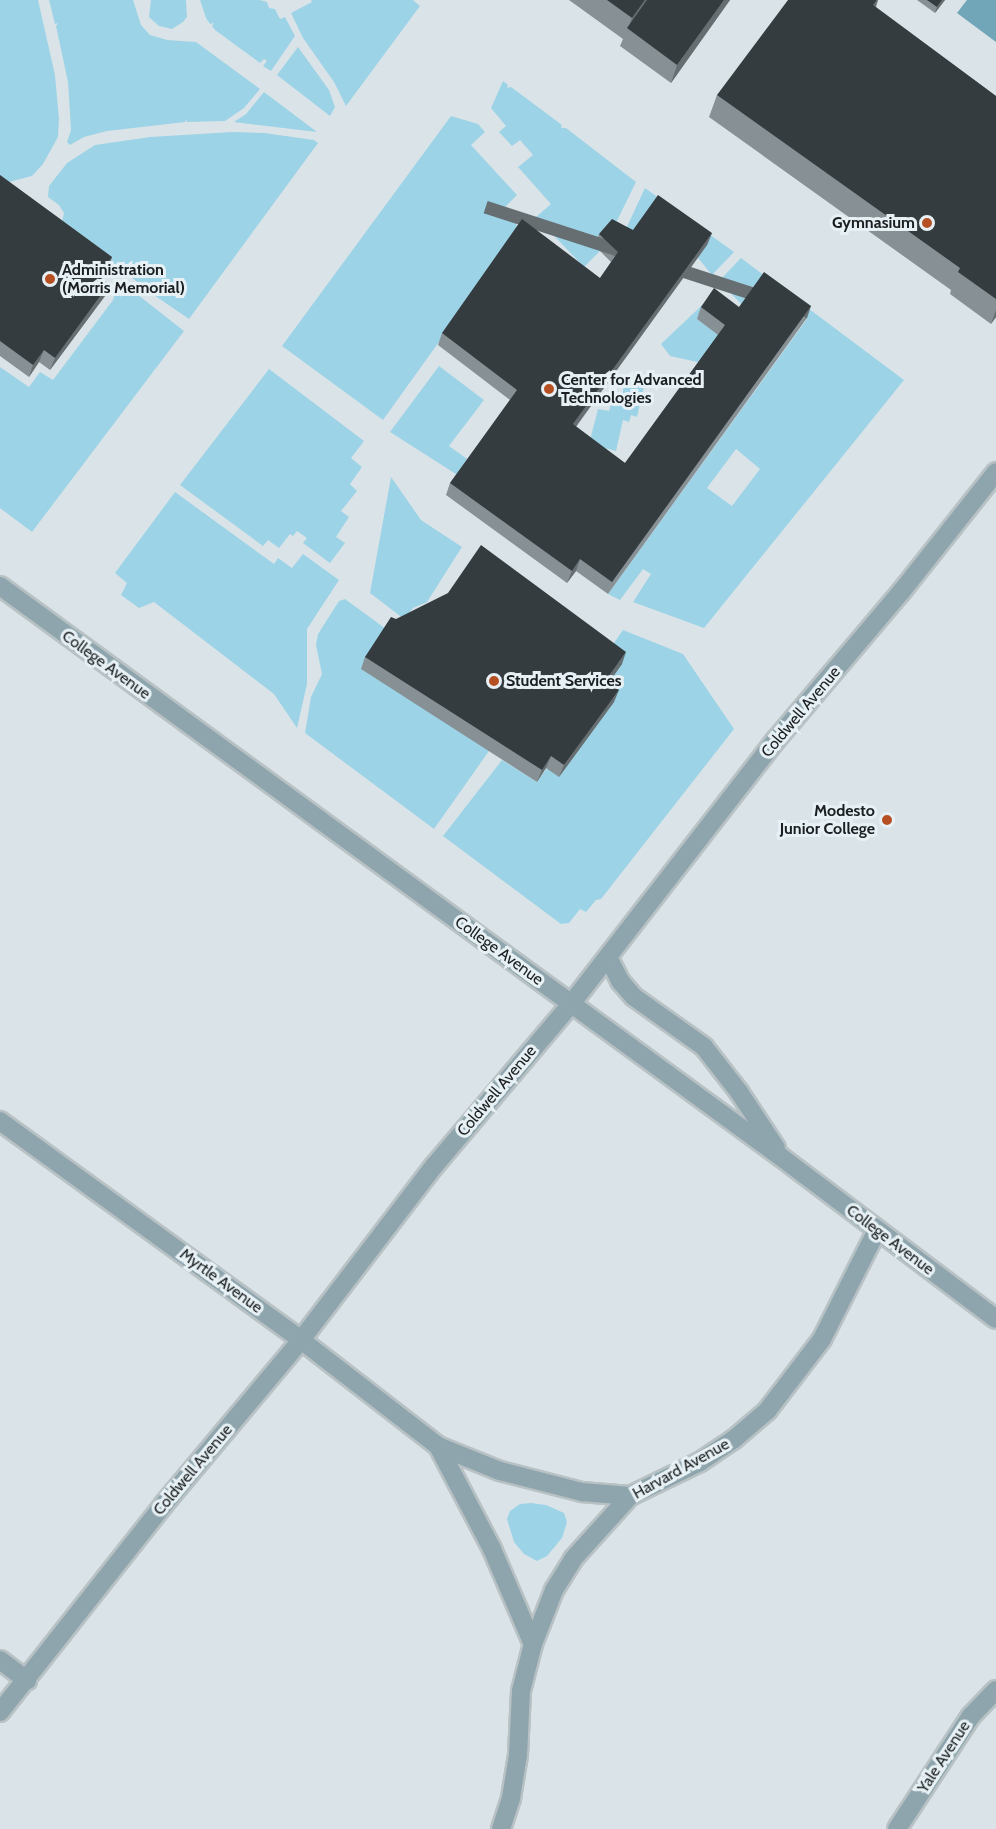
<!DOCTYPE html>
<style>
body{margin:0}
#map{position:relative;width:996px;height:1829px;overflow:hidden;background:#dae4e8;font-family:Cabin,sans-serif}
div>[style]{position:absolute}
.green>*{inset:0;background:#9dd3e6}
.water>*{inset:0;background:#71a5b8}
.roads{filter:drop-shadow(2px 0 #b8c1c4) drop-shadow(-2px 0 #b8c1c4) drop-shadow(0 2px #b8c1c4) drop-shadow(0 -2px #b8c1c4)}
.minor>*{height:18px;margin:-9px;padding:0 9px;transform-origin:9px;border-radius:9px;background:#8ea5ad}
.tertiary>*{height:18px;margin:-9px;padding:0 9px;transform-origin:9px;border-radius:9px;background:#8ea5ad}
.wall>*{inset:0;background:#879094}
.shaded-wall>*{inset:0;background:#666e72;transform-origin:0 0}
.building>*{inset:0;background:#343c40}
.dots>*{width:16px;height:16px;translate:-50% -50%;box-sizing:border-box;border:3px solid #e7f1f5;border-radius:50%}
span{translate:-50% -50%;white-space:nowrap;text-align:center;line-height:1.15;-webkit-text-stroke:6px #e7f1f5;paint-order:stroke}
.poi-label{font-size:16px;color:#1b1f21;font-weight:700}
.right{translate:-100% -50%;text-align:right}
.left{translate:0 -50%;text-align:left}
.street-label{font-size:16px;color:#1b1f21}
</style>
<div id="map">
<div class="green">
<i style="clip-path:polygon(0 0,38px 0,55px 75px,59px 119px,58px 137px,43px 164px,32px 176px,9px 182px,0 175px)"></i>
<i style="clip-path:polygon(49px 0,133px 0,141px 25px,150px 35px,167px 40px,196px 42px,260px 89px,244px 108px,225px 121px,187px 122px,187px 119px,185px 122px,107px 131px,84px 137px,70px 145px,67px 142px,71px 130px,68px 82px,56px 26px,58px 23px,55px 24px)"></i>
<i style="clip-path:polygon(151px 0,186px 0,187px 17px,183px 22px,172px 29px,159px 26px,149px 17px)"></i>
<i style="clip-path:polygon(200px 0,260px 0,267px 2px,269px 8px,275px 9px,280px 19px,285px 17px,295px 36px,271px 71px,263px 66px,267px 61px,264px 59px,260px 63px,215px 30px,212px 26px,214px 23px,210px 24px,206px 18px)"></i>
<i style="clip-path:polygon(311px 0,413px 0,420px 6px,346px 106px,334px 82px,303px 38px,291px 13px,312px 2px)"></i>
<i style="clip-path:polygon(298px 47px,329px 90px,335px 107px,330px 116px,277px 75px)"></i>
<i style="clip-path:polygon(503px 81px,508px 85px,507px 88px,511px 87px,562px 125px,561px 128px,566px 128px,636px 182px,611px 233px,600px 251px,584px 267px,536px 217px,551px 204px,518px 167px,533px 155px,520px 140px,512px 146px,499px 132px,506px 126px,491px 108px)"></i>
<i style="clip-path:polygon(264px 92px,317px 132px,234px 122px,246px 114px)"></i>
<i style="clip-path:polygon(451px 116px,478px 124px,485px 132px,471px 145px,517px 195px,503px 209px,520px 229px,383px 420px,282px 346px)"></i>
<i style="clip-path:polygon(232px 132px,264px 133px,314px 140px,318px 143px,189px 319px,151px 293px,62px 222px,64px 213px,59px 205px,48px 197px,49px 186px,67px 163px,95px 145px,150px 137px)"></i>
<i style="clip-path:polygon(645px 188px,734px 252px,712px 275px,698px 258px,625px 231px)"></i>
<i style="clip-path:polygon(evenodd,741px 258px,904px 380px,704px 628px,633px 602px,651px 574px,643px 569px,620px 600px,608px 594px,807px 319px,743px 306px,719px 281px,741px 258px,736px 449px,760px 469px,732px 506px,707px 488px,736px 449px)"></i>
<i style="clip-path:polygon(119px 280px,184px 331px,32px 532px,0 508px,0 367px,29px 387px,40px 372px,53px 380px,113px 300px)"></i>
<i style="clip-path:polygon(715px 293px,697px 319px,721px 337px,702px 363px,670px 356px,661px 344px)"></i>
<i style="clip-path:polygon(439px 366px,484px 400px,449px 446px,470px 461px,459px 476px,390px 432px)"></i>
<i style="clip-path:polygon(269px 369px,364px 441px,351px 458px,362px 467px,350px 484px,357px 491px,341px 511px,349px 517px,336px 537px,345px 543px,330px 563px,303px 543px,307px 538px,297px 531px,293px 536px,290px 534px,279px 548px,268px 540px,263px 546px,180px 485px)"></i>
<i style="clip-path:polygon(626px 377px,645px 382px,637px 417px,631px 415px,629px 422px,623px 420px,616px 451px,589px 444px,598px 409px,609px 411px,614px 393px,622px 395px)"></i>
<i style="clip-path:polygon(391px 477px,421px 520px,462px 547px,427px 602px,413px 608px,404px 619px,370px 593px)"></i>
<i style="clip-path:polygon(175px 492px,274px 564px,278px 558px,292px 568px,303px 554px,339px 580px,307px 629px,307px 684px,297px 728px,274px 694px,154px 602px,139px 608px,121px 595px,127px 583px,115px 573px)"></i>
<i style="clip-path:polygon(345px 599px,386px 629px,489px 751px,434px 829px,305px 733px,311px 697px,322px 674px,316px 645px,318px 634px,339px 601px)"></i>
<i style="clip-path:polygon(623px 630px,683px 654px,734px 729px,601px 899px,596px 900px,586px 912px,580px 909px,569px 923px,561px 924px,443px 836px,502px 760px,537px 782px,602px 692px,607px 653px)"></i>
<i style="clip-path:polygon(531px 1503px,546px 1505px,564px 1513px,567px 1522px,562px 1538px,547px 1556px,537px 1561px,524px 1554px,514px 1542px,507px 1519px,510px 1511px,520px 1504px)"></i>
</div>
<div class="water">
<i style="clip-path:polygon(967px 0,996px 0,996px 42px,957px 13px)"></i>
</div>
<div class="roads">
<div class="minor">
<i style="left:0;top:1121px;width:372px;rotate:36deg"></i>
<i style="left:301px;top:1340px;width:173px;rotate:37.7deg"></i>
<i style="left:438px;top:1446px;width:116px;rotate:62.3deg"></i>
<i style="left:492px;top:1549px;width:103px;rotate:66.7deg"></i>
<i style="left:438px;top:1446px;width:67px;rotate:22deg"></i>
<i style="left:500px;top:1471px;width:85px;rotate:14.4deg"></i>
<i style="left:582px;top:1492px;width:48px;rotate:4.8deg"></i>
<i style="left:0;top:1660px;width:34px;rotate:37deg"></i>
<i style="left:501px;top:1829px;width:33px;rotate:-72deg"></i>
<i style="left:511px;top:1798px;width:44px;rotate:-80.8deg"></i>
<i style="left:518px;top:1755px;width:64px;rotate:-87.3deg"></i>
<i style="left:521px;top:1691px;width:49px;rotate:-75.7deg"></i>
<i style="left:533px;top:1644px;width:58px;rotate:-68.7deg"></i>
<i style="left:554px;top:1590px;width:36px;rotate:-58deg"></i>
<i style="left:573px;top:1559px;width:85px;rotate:-47.9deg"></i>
<i style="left:630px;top:1496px;width:78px;rotate:-25.9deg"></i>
<i style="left:700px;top:1462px;width:40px;rotate:-34deg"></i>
<i style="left:733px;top:1440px;width:45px;rotate:-40.5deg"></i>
<i style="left:767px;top:1411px;width:91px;rotate:-52.6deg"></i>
<i style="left:822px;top:1339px;width:122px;rotate:-63.2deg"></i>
<i style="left:897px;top:1829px;width:135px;rotate:-56.8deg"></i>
<i style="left:971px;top:1716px;width:36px;rotate:-46deg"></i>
</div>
<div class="tertiary">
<i style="left:0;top:586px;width:967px;rotate:36.17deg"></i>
<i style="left:781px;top:1157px;width:269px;rotate:37deg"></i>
<i style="left:608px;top:957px;width:27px;rotate:63deg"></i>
<i style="left:620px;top:981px;width:21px;rotate:49deg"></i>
<i style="left:634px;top:997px;width:86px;rotate:35.5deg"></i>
<i style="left:704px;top:1047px;width:57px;rotate:52.1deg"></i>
<i style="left:739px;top:1092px;width:67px;rotate:56.5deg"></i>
<i style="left:0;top:1712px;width:265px;rotate:-51.7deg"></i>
<i style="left:164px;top:1504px;width:214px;rotate:-50.1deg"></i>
<i style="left:301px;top:1340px;width:220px;rotate:-52.6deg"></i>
<i style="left:435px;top:1165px;width:211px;rotate:-49.8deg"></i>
<i style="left:571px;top:1004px;width:333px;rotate:-52.2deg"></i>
<i style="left:775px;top:741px;width:195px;rotate:-49.8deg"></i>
<i style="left:901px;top:592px;width:153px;rotate:-51.6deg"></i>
</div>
</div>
<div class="wall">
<i style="clip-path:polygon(569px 0,730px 0,671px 83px,620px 46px,623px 39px)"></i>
<i style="clip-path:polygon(878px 0,876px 7px,996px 96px,996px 317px,991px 324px,950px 294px,951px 290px,709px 117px,717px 95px)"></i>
<i style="clip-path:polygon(917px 0,945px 0,935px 13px)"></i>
<i style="clip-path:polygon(0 175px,112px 257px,108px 269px,101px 278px,109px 284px,105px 296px,50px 370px,39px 362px,29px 377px,0 356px)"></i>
<i style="clip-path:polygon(633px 230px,712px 233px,707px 245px,576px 427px,625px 463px,718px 335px,697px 319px,701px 307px,739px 307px,807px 318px,608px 594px,576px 571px,567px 583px,446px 495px,450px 483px,510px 400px,438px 345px,442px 333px,600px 278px,611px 262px,595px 246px,599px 234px)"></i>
<i style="clip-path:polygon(396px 619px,622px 664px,609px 682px,614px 702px,559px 777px,546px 768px,537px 782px,361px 669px,365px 657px)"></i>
</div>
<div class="shaded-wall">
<i style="clip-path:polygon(645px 0,653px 0,628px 29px,632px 18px)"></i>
<i style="clip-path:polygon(724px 0,730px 0,671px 83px,677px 65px)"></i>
<i style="clip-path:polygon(877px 0,878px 0,871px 19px,873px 5px)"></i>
<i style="clip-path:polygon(942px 0,945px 0,935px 13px,937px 7px)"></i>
<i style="clip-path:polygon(712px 233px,707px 245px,569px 436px,573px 424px)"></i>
<i style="clip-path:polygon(112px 257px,108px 269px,94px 288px,98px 276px)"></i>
<i style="clip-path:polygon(109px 284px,105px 296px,50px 370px,55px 358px)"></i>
<i style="left:811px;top:306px;width:13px;height:340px;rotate:108deg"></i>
<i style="clip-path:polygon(996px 310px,996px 317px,991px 324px)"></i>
<i style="clip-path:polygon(44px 350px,39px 362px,29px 377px,33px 365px)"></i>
<i style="clip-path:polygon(580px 559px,576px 571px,567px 583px,572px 571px)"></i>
<i style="clip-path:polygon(626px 652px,622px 664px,602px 692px,606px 680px)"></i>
<i style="clip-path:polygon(619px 690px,614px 702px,559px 777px,564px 765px)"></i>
<i style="clip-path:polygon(551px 756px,546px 768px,537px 782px,542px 770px)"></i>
</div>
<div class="building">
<i style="clip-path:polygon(607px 0,645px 0,632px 18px)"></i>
<i style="clip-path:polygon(647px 0,724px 0,677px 65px,627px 28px)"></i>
<i style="clip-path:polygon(788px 0,877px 0,873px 5px,996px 96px,996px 299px,958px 272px,960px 268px,717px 95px)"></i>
<i style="clip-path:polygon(927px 0,942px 0,937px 7px)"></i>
<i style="clip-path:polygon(0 175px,112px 257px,98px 276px,109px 284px,55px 358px,44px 350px,33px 365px,0 341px)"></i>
<i style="clip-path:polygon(658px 195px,712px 233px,573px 424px,625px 463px,725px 325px,701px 307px,714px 288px,739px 307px,764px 272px,811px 306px,612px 582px,580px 559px,572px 571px,450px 483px,517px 390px,442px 333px,522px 219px,600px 278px,618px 252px,599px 234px,612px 219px,633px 230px)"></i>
<i style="clip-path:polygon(481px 545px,626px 652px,606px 680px,619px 690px,564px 765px,551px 756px,542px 770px,365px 657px,391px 617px,396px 619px,448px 593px)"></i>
</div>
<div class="dots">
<i style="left:927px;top:223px;background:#b65023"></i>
<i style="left:50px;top:279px;background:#b65023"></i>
<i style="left:549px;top:389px;background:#b65023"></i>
<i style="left:494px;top:681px;background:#b65023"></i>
<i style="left:887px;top:820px;background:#b65023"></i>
</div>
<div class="poi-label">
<span class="right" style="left:915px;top:223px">Gymnasium</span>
<span class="left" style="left:62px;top:279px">Administration<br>(Morris Memorial)</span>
<span class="left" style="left:561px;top:389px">Center for Advanced<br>Technologies</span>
<span class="left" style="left:506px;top:681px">Student Services</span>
<span class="right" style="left:875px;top:820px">Modesto<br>Junior College</span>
</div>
<div class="street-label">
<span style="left:106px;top:665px;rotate:36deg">College Avenue</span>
<span style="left:801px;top:712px;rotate:-50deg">Coldwell Avenue</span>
<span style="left:499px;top:951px;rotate:36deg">College Avenue</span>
<span style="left:497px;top:1091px;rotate:-50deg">Coldwell Avenue</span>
<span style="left:890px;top:1240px;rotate:37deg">College Avenue</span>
<span style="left:221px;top:1281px;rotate:36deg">Myrtle Avenue</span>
<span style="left:681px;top:1469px;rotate:-29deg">Harvard Avenue</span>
<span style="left:193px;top:1470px;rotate:-50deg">Coldwell Avenue</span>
<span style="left:944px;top:1757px;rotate:-57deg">Yale Avenue</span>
</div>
</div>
